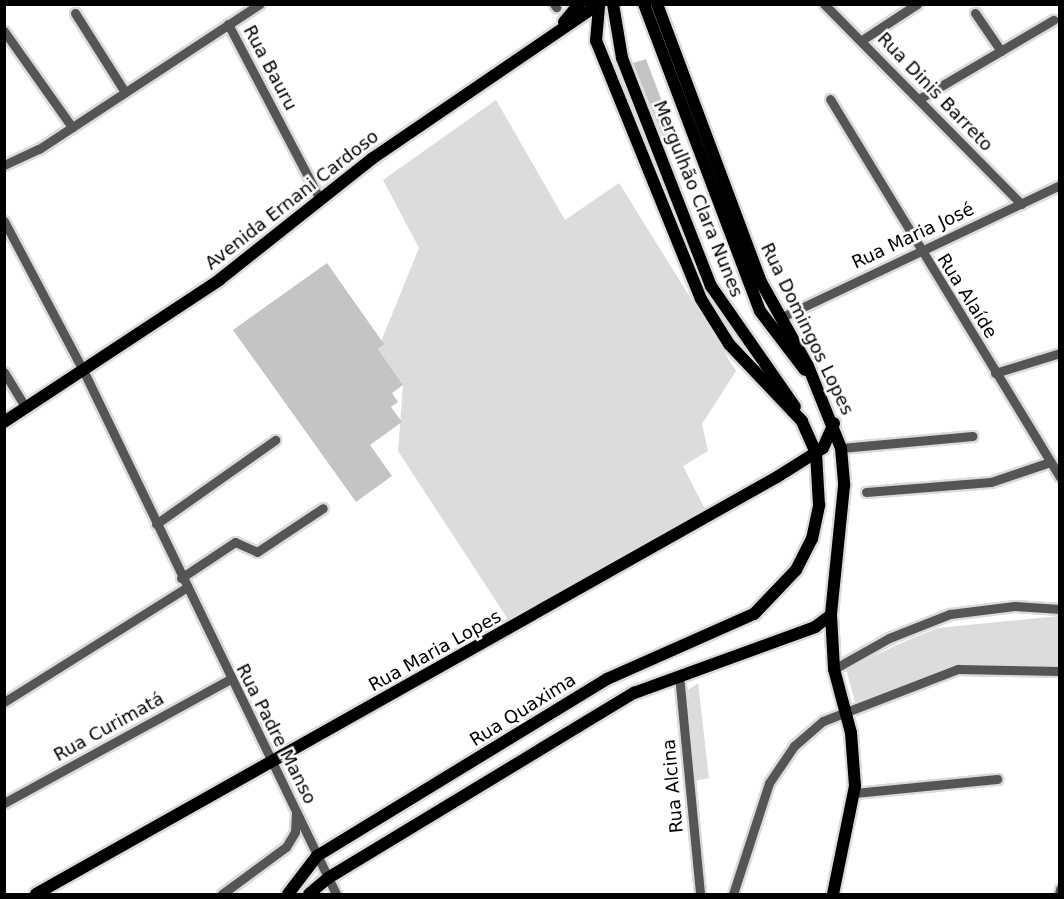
<!DOCTYPE html>
<meta charset="utf-8">
<style>
body{margin:0}
#map{position:relative;width:1064px;height:899px;overflow:hidden;background:#fff;font-family:"DejaVu Sans",sans-serif}
div>[style]{position:absolute}
.green>*{inset:0;background:#dcdcdc}
.building>*{inset:0;background:#c4c4c4}
.roads{filter:drop-shadow(2px 0 #dbdbdb) drop-shadow(-2px 0 #dbdbdb) drop-shadow(0 2px #dbdbdb) drop-shadow(0 -2px #dbdbdb)}
.minor>*{height:9px;margin:-4.5px;padding:0 4.5px;transform-origin:4.5px;border-radius:4.5px;background:#555}
.major>*{height:12px;margin:-6px;padding:0 6px;transform-origin:6px;border-radius:6px;background:#000}
span{translate:-50% -50%;white-space:nowrap;text-align:center;line-height:1.15;-webkit-text-stroke:5px #fff;paint-order:stroke}
.street-label{font-size:18px;color:#000}
.frame{position:absolute;inset:0;border:6px solid #000;pointer-events:none}
</style>
<div id="map">
<div class="green">
<i style="clip-path:polygon(496px 100px,565px 220px,619px 183px,736px 371px,702px 424px,708px 451px,683px 466px,707px 513px,511px 624px,398px 451px,403px 385px,378px 349px,419px 248px,383px 180px)"></i>
<i style="clip-path:polygon(1059px 616px,1059px 667px,957px 666px,855px 702px,846px 669px,908px 640px,938px 628px)"></i>
<i style="clip-path:polygon(698px 683px,709px 778px,695px 781px,688px 690px)"></i>
</div>
<div class="building">
<i style="clip-path:polygon(646px 59px,675px 136px,664px 140px,633px 63px)"></i>
<i style="clip-path:polygon(327px 263px,384px 344px,378px 349px,403px 385px,392px 393px,398px 402px,391px 407px,402px 422px,370px 445px,392px 476px,356px 502px,233px 330px)"></i>
</div>
<div class="roads">
<div class="minor">
<i style="left:554px;top:4px;width:4px;rotate:56deg"></i>
<i style="left:824px;top:4px;width:281px;rotate:45.4deg"></i>
<i style="left:75px;top:13px;width:90px;rotate:57.7deg"></i>
<i style="left:975px;top:13px;width:46px;rotate:55.6deg"></i>
<i style="left:228px;top:24px;width:198px;rotate:62.3deg"></i>
<i style="left:4px;top:31px;width:118px;rotate:54.7deg"></i>
<i style="left:862px;top:40px;width:66px;rotate:-33.2deg"></i>
<i style="left:830px;top:99px;width:442px;rotate:58.7deg"></i>
<i style="left:919px;top:99px;width:156px;rotate:-30.5deg"></i>
<i style="left:4px;top:165px;width:38px;rotate:-25deg"></i>
<i style="left:39px;top:149px;width:264px;rotate:-33.3deg"></i>
<i style="left:4px;top:221px;width:171px;rotate:62.1deg"></i>
<i style="left:84px;top:372px;width:580px;rotate:64.23deg"></i>
<i style="left:780px;top:318px;width:310px;rotate:-25.4deg"></i>
<i style="left:4px;top:372px;width:42px;rotate:58.6deg"></i>
<i style="left:995px;top:373px;width:68px;rotate:-17.1deg"></i>
<i style="left:841px;top:448px;width:132px;rotate:-5.2deg"></i>
<i style="left:866px;top:492px;width:125px;rotate:-4.6deg"></i>
<i style="left:991px;top:482px;width:62px;rotate:-18.7deg"></i>
<i style="left:156px;top:524px;width:146px;rotate:-35.2deg"></i>
<i style="left:181px;top:578px;width:65px;rotate:-33.7deg"></i>
<i style="left:235px;top:542px;width:24px;rotate:24deg"></i>
<i style="left:257px;top:552px;width:79px;rotate:-33.7deg"></i>
<i style="left:834px;top:669px;width:63px;rotate:-29.4deg"></i>
<i style="left:889px;top:638px;width:66px;rotate:-21.5deg"></i>
<i style="left:950px;top:614px;width:65px;rotate:-7deg"></i>
<i style="left:1015px;top:606px;width:45px;rotate:3.8deg"></i>
<i style="left:679px;top:675px;width:220px;rotate:84.5deg"></i>
<i style="left:4px;top:702px;width:215px;rotate:-32.1deg"></i>
<i style="left:854px;top:793px;width:144px;rotate:-5.6deg"></i>
<i style="left:4px;top:803px;width:256px;rotate:-28.7deg"></i>
<i style="left:222px;top:894px;width:79px;rotate:-36.3deg"></i>
<i style="left:286px;top:847px;width:17px;rotate:-59deg"></i>
<i style="left:295px;top:832px;width:19px;rotate:-87deg"></i>
<i style="left:733px;top:894px;width:117px;rotate:-72deg"></i>
<i style="left:769px;top:783px;width:45px;rotate:-56deg"></i>
<i style="left:794px;top:746px;width:38px;rotate:-41deg"></i>
<i style="left:823px;top:721px;width:145px;rotate:-21.1deg"></i>
<i style="left:958px;top:669px;width:102px;rotate:1.1deg"></i>
<i style="left:1059px;top:894px;width:5px;rotate:-79deg"></i>
</div>
<div class="major">
<i style="left:613px;top:4px;width:55px;rotate:80.5deg"></i>
<i style="left:622px;top:58px;width:245px;rotate:68.7deg"></i>
<i style="left:711px;top:286px;width:147px;rotate:55.2deg"></i>
<i style="left:644px;top:4px;width:328px;rotate:69.3deg"></i>
<i style="left:760px;top:311px;width:74px;rotate:52.7deg"></i>
<i style="left:657px;top:4px;width:297px;rotate:69.5deg"></i>
<i style="left:761px;top:282px;width:96px;rotate:60.8deg"></i>
<i style="left:808px;top:366px;width:88px;rotate:68.1deg"></i>
<i style="left:841px;top:448px;width:38px;rotate:85deg"></i>
<i style="left:844px;top:486px;width:130px;rotate:95.8deg"></i>
<i style="left:831px;top:615px;width:54px;rotate:86.8deg"></i>
<i style="left:834px;top:669px;width:66px;rotate:75.1deg"></i>
<i style="left:851px;top:733px;width:53px;rotate:85.7deg"></i>
<i style="left:855px;top:786px;width:110px;rotate:101.5deg"></i>
<i style="left:564px;top:22px;width:23px;rotate:-50deg"></i>
<i style="left:4px;top:422px;width:258px;rotate:-33.4deg"></i>
<i style="left:219px;top:280px;width:196px;rotate:-38.4deg"></i>
<i style="left:373px;top:158px;width:273px;rotate:-34.3deg"></i>
<i style="left:36px;top:894px;width:850px;rotate:-29.37deg"></i>
<i style="left:777px;top:477px;width:54px;rotate:-32.2deg"></i>
<i style="left:823px;top:448px;width:27px;rotate:-66deg"></i>
<i style="left:288px;top:894px;width:48px;rotate:-52.7deg"></i>
<i style="left:317px;top:856px;width:340px;rotate:-31.4deg"></i>
<i style="left:607px;top:679px;width:161px;rotate:-23.9deg"></i>
<i style="left:754px;top:614px;width:61px;rotate:-46.3deg"></i>
<i style="left:796px;top:570px;width:35px;rotate:-63deg"></i>
<i style="left:812px;top:539px;width:35px;rotate:-78deg"></i>
<i style="left:819px;top:505px;width:52px;rotate:-93.3deg"></i>
<i style="left:816px;top:453px;width:35px;rotate:-114deg"></i>
<i style="left:802px;top:421px;width:106px;rotate:-133.5deg"></i>
<i style="left:729px;top:344px;width:53px;rotate:-121.9deg"></i>
<i style="left:701px;top:299px;width:279px;rotate:-112.1deg"></i>
<i style="left:596px;top:41px;width:36px;rotate:-85deg"></i>
<i style="left:309px;top:894px;width:25px;rotate:-40deg"></i>
<i style="left:328px;top:878px;width:358px;rotate:-31.2deg"></i>
<i style="left:634px;top:693px;width:193px;rotate:-20deg"></i>
<i style="left:815px;top:627px;width:20px;rotate:-37deg"></i>
</div>
</div>
<div class="street-label">
<span style="left:270px;top:68px;rotate:62deg">Rua Bauru</span>
<span style="left:935px;top:92px;rotate:46deg">Rua Dinis Barreto</span>
<span style="left:698px;top:199px;rotate:68deg">Mergulhão Clara Nunes</span>
<span style="left:292px;top:200px;rotate:-38deg">Avenida Ernani Cardoso</span>
<span style="left:913px;top:236px;rotate:-25deg">Rua Maria José</span>
<span style="left:967px;top:296px;rotate:58deg">Rua Alaíde</span>
<span style="left:807px;top:329px;rotate:64deg">Rua Domingos Lopes</span>
<span style="left:435px;top:651px;rotate:-29deg">Rua Maria Lopes</span>
<span style="left:523px;top:710px;rotate:-32deg">Rua Quaxima</span>
<span style="left:109px;top:727px;rotate:-29deg">Rua Curimatá</span>
<span style="left:276px;top:734px;rotate:63deg">Rua Padre Manso</span>
<span style="left:673px;top:786px;rotate:-95deg">Rua Alcina</span>
</div>
<div class="frame"></div>
</div>
